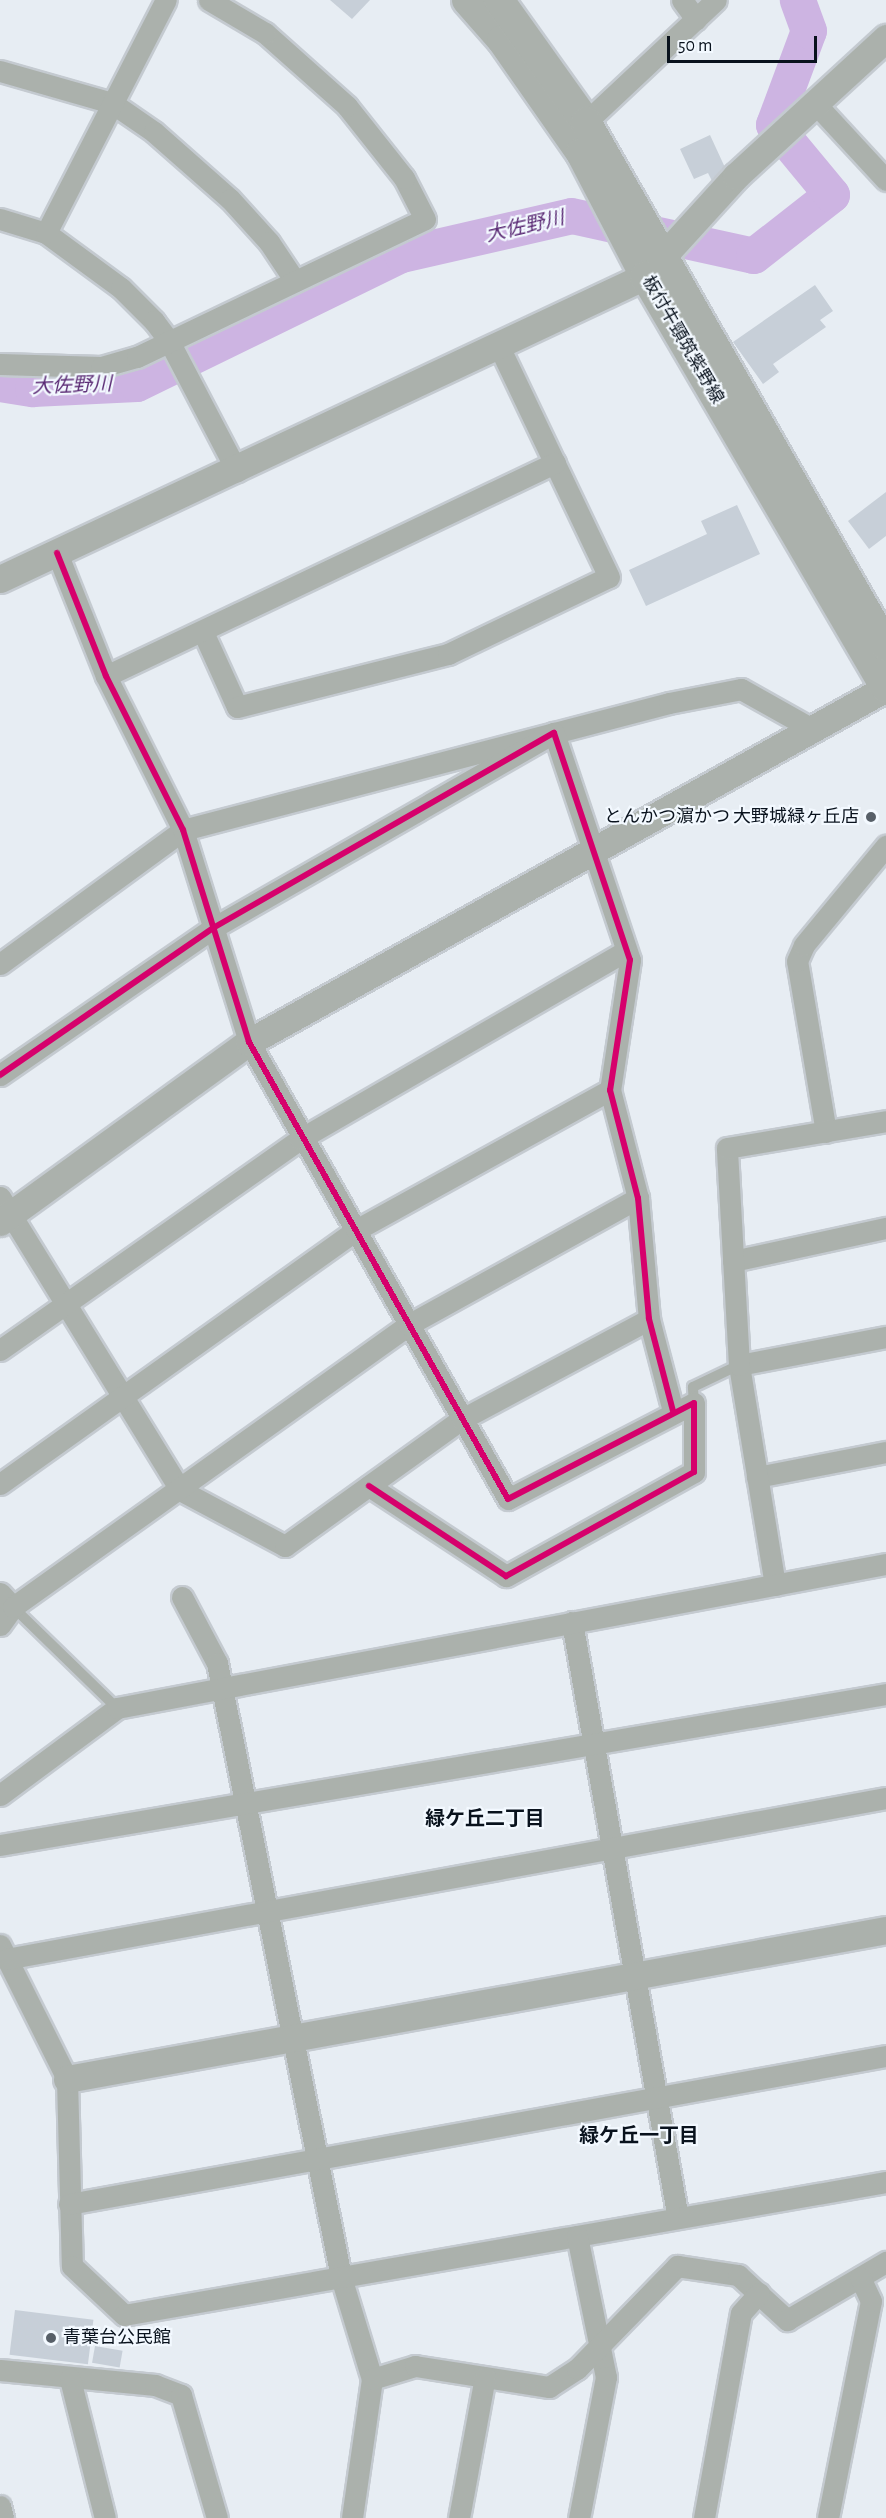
<!DOCTYPE html>
<meta charset="utf-8">
<style>
body{margin:0}
#map{position:relative;width:886px;height:2518px;overflow:hidden;background:#e7edf3;font-family:"Alegreya Sans","Noto Sans JP",sans-serif}
div>[style]{position:absolute}
.river>*{height:36px;margin:-18px;padding:0 18px;transform-origin:18px;border-radius:18px;background:#cdb4e2}
.building>*{inset:0;background:#c7cfd8;transform-origin:0 0}
.roads{filter:drop-shadow(2px 0 #c4cad0) drop-shadow(-2px 0 #c4cad0) drop-shadow(0 2px #c4cad0) drop-shadow(0 -2px #c4cad0)}
.service>*{height:10px;margin:-5px;padding:0 5px;transform-origin:5px;border-radius:5px;background:#abb1ac}
.minor>*{height:21px;margin:-10.5px;padding:0 10.5px;transform-origin:10.5px;border-radius:10.5px;background:#abb1ac}
.tertiary>*{height:27px;margin:-13.5px;padding:0 13.5px;transform-origin:13.5px;border-radius:13.5px;background:#abb1ac}
.secondary>*{height:30px;margin:-15px;padding:0 15px;transform-origin:15px;border-radius:15px;background:#abb1ac}
.cycleway>*{height:6px;margin:-3px;padding:0 3px;transform-origin:3px;border-radius:3px;background:#d6006c}
.dots>*{width:16px;height:16px;translate:-50% -50%;box-sizing:border-box;border:3px solid #f3f9ff;border-radius:50%}
span{translate:-50% -50%;white-space:nowrap;text-align:center;line-height:1.15;-webkit-text-stroke:4.5px #f3f9ff;paint-order:stroke}
.street-label{font-size:18px;color:#09121d}
.poi-label{font-size:18px;color:#09121d}
.right{translate:-100% -50%;text-align:right}
.left{translate:0 -50%;text-align:left}
.water-label{font-size:20px;color:#5b2b75;font-style:italic}
.neighbourhood-label{font-size:20px;color:#09121d;font-weight:700}
.scale{position:absolute;left:667px;top:36px;width:150px;height:27px;box-sizing:border-box;border:3px solid #09121d;border-top:0;padding-left:8px;font-size:18px;line-height:21px;white-space:nowrap;color:#09121d;-webkit-text-stroke:4px #f3f9ff;paint-order:stroke}
</style>
<div id="map">
<div class="river">
<i style="left:0;top:384px;width:33px;rotate:9deg"></i>
<i style="left:33px;top:389px;width:104px;rotate:-2.8deg"></i>
<i style="left:137px;top:384px;width:295px;rotate:-26deg"></i>
<i style="left:402px;top:255px;width:174px;rotate:-12.9deg"></i>
<i style="left:572px;top:216px;width:186px;rotate:12.4deg"></i>
<i style="left:754px;top:256px;width:99px;rotate:-38deg"></i>
<i style="left:832px;top:195px;width:91px;rotate:-129.6deg"></i>
<i style="left:774px;top:125px;width:100px;rotate:-69.6deg"></i>
<i style="left:809px;top:31px;width:33px;rotate:-110deg"></i>
</div>
<div class="building">
<i style="clip-path:polygon(330px 0,370px 0,352px 19px)"></i>
<i style="clip-path:polygon(710px 135px,728px 174px,712px 181px,708px 173px,694px 179px,680px 149px)"></i>
<i style="clip-path:polygon(815px 285px,833px 311px,820px 320px,826px 327px,773px 364px,779px 372px,763px 384px,733px 342px)"></i>
<i style="clip-path:polygon(886px 492px,886px 536px,869px 549px,848px 521px)"></i>
<i style="clip-path:polygon(737px 505px,760px 554px,646px 606px,629px 570px,707px 534px,701px 521px)"></i>
<i style="left:15px;top:2310px;width:79px;height:45px;rotate:7deg"></i>
<i style="left:95px;top:2346px;width:28px;height:17px;rotate:10deg"></i>
</div>
<div class="roads">
<div class="service">
<i style="left:694px;top:1403px;width:16px;rotate:-94deg"></i>
<i style="left:693px;top:1387px;width:51px;rotate:-25.6deg"></i>
<i style="left:13px;top:1607px;width:145px;rotate:44.2deg"></i>
</div>
<div class="minor">
<i style="left:682px;top:0;width:24px;rotate:54deg"></i>
<i style="left:0;top:71px;width:116px;rotate:15.9deg"></i>
<i style="left:112px;top:103px;width:51px;rotate:34.6deg"></i>
<i style="left:154px;top:132px;width:101px;rotate:41.4deg"></i>
<i style="left:230px;top:199px;width:58px;rotate:47.8deg"></i>
<i style="left:269px;top:242px;width:47px;rotate:56.3deg"></i>
<i style="left:814px;top:102px;width:106px;rotate:47.3deg"></i>
<i style="left:586px;top:122px;width:178px;rotate:-43.2deg"></i>
<i style="left:0;top:219px;width:48px;rotate:16.9deg"></i>
<i style="left:46px;top:233px;width:93px;rotate:36.3deg"></i>
<i style="left:121px;top:288px;width:47px;rotate:45deg"></i>
<i style="left:154px;top:321px;width:25px;rotate:53deg"></i>
<i style="left:169px;top:341px;width:147px;rotate:62.4deg"></i>
<i style="left:46px;top:233px;width:262px;rotate:-62.8deg"></i>
<i style="left:0;top:364px;width:101px;rotate:1.7deg"></i>
<i style="left:101px;top:367px;width:37px;rotate:-16deg"></i>
<i style="left:137px;top:357px;width:319px;rotate:-25.6deg"></i>
<i style="left:425px;top:219px;width:46px;rotate:-117.1deg"></i>
<i style="left:404px;top:178px;width:92px;rotate:-128.4deg"></i>
<i style="left:347px;top:106px;width:110px;rotate:-138.3deg"></i>
<i style="left:265px;top:33px;width:65px;rotate:-149.5deg"></i>
<i style="left:57px;top:553px;width:132px;rotate:68.3deg"></i>
<i style="left:106px;top:676px;width:172px;rotate:63.4deg"></i>
<i style="left:183px;top:830px;width:222px;rotate:72.7deg"></i>
<i style="left:249px;top:1042px;width:525px;rotate:60.46deg"></i>
<i style="left:508px;top:1499px;width:209px;rotate:-27.3deg"></i>
<i style="left:694px;top:1403px;width:69px;rotate:90deg"></i>
<i style="left:694px;top:1472px;width:215px;rotate:151deg"></i>
<i style="left:506px;top:1576px;width:164px;rotate:-146.7deg"></i>
<i style="left:203px;top:632px;width:82px;rotate:65.6deg"></i>
<i style="left:237px;top:707px;width:218px;rotate:-14.1deg"></i>
<i style="left:448px;top:654px;width:178px;rotate:-25.6deg"></i>
<i style="left:609px;top:577px;width:254px;rotate:-115.5deg"></i>
<i style="left:106px;top:676px;width:497px;rotate:-25.4deg"></i>
<i style="left:0;top:964px;width:227px;rotate:-36.2deg"></i>
<i style="left:183px;top:830px;width:502px;rotate:-14.64deg"></i>
<i style="left:669px;top:703px;width:73px;rotate:-11deg"></i>
<i style="left:741px;top:689px;width:84px;rotate:29.3deg"></i>
<i style="left:0;top:1075px;width:259px;rotate:-34.6deg"></i>
<i style="left:213px;top:928px;width:393px;rotate:-29.8deg"></i>
<i style="left:554px;top:733px;width:239px;rotate:71.5deg"></i>
<i style="left:630px;top:960px;width:132px;rotate:98.7deg"></i>
<i style="left:610px;top:1090px;width:112px;rotate:75.5deg"></i>
<i style="left:638px;top:1198px;width:121px;rotate:84.8deg"></i>
<i style="left:649px;top:1319px;width:95px;rotate:75.4deg"></i>
<i style="left:826px;top:1132px;width:173px;rotate:-99.6deg"></i>
<i style="left:797px;top:961px;width:17px;rotate:-66deg"></i>
<i style="left:804px;top:945px;width:129px;rotate:-50.4deg"></i>
<i style="left:0;top:1197px;width:344px;rotate:58.4deg"></i>
<i style="left:180px;top:1490px;width:119px;rotate:28.1deg"></i>
<i style="left:285px;top:1546px;width:218px;rotate:-35.7deg"></i>
<i style="left:462px;top:1419px;width:212px;rotate:-28.1deg"></i>
<i style="left:733px;top:1261px;width:157px;rotate:-12.2deg"></i>
<i style="left:0;top:1350px;width:367px;rotate:-35.1deg"></i>
<i style="left:300px;top:1139px;width:376px;rotate:-30deg"></i>
<i style="left:739px;top:1365px;width:150px;rotate:-10.8deg"></i>
<i style="left:757px;top:1477px;width:131px;rotate:-11deg"></i>
<i style="left:0;top:1484px;width:437px;rotate:-35.5deg"></i>
<i style="left:356px;top:1230px;width:290px;rotate:-28.9deg"></i>
<i style="left:775px;top:1585px;width:223px;rotate:-99.3deg"></i>
<i style="left:739px;top:1365px;width:217px;rotate:-93.2deg"></i>
<i style="left:727px;top:1148px;width:161px;rotate:-9.6deg"></i>
<i style="left:0;top:1593px;width:19px;rotate:47deg"></i>
<i style="left:182px;top:1597px;width:75px;rotate:62.1deg"></i>
<i style="left:217px;top:1663px;width:626px;rotate:78.58deg"></i>
<i style="left:341px;top:2277px;width:107px;rotate:73.1deg"></i>
<i style="left:372px;top:2379px;width:140px;rotate:98.2deg"></i>
<i style="left:572px;top:1622px;width:605px;rotate:79.92deg"></i>
<i style="left:0;top:1625px;width:22px;rotate:-54deg"></i>
<i style="left:13px;top:1607px;width:485px;rotate:-35.5deg"></i>
<i style="left:408px;top:1325px;width:263px;rotate:-28.9deg"></i>
<i style="left:0;top:1795px;width:146px;rotate:-36.6deg"></i>
<i style="left:117px;top:1708px;width:782px;rotate:-10.61deg"></i>
<i style="left:0;top:1845px;width:899px;rotate:-9.67deg"></i>
<i style="left:0;top:1945px;width:150px;rotate:63.4deg"></i>
<i style="left:67px;top:2079px;width:187px;rotate:88.5deg"></i>
<i style="left:72px;top:2266px;width:71px;rotate:43.3deg"></i>
<i style="left:124px;top:2315px;width:774px;rotate:-9.9deg"></i>
<i style="left:6px;top:1959px;width:895px;rotate:-10.37deg"></i>
<i style="left:69px;top:2204px;width:830px;rotate:-10.27deg"></i>
<i style="left:577px;top:2236px;width:144px;rotate:78.4deg"></i>
<i style="left:606px;top:2377px;width:144px;rotate:100.8deg"></i>
<i style="left:0;top:2370px;width:156px;rotate:5.5deg"></i>
<i style="left:155px;top:2385px;width:28px;rotate:21deg"></i>
<i style="left:181px;top:2395px;width:128px;rotate:73.7deg"></i>
<i style="left:70px;top:2379px;width:143px;rotate:75.9deg"></i>
<i style="left:372px;top:2379px;width:45px;rotate:-16.8deg"></i>
<i style="left:415px;top:2366px;width:136px;rotate:8.9deg"></i>
<i style="left:549px;top:2387px;width:33px;rotate:-33deg"></i>
<i style="left:577px;top:2369px;width:144px;rotate:-45.8deg"></i>
<i style="left:677px;top:2266px;width:62px;rotate:8.4deg"></i>
<i style="left:738px;top:2275px;width:67px;rotate:42.6deg"></i>
<i style="left:787px;top:2320px;width:115px;rotate:-30.4deg"></i>
<i style="left:0;top:2506px;width:12px;rotate:76deg"></i>
<i style="left:459px;top:2518px;width:143px;rotate:-79.6deg"></i>
<i style="left:704px;top:2518px;width:208px;rotate:-79.8deg"></i>
<i style="left:741px;top:2313px;width:27px;rotate:-48deg"></i>
<i style="left:828px;top:2518px;width:221px;rotate:-78.8deg"></i>
<i style="left:871px;top:2301px;width:26px;rotate:-115deg"></i>
</div>
<div class="tertiary">
<i style="left:0;top:579px;width:713px;rotate:-25.16deg"></i>
<i style="left:645px;top:276px;width:135px;rotate:-47.7deg"></i>
<i style="left:736px;top:176px;width:204px;rotate:-42.6deg"></i>
<i style="left:0;top:1222px;width:307px;rotate:-35.9deg"></i>
<i style="left:249px;top:1042px;width:729px;rotate:-29.06deg"></i>
<i style="left:67px;top:2079px;width:832px;rotate:-10.31deg"></i>
</div>
<div class="secondary">
<i style="left:467px;top:0;width:53px;rotate:48.8deg"></i>
<i style="left:502px;top:40px;width:138px;rotate:55deg"></i>
<i style="left:581px;top:153px;width:139px;rotate:62.5deg"></i>
<i style="left:645px;top:276px;width:477px;rotate:59.7deg"></i>
<i style="left:499px;top:0;width:150px;rotate:54.5deg"></i>
<i style="left:586px;top:122px;width:604px;rotate:60.21deg"></i>
</div>
</div>
<div class="cycleway">
<i style="left:57px;top:553px;width:132px;rotate:68.3deg"></i>
<i style="left:106px;top:676px;width:172px;rotate:63.4deg"></i>
<i style="left:183px;top:830px;width:222px;rotate:72.7deg"></i>
<i style="left:249px;top:1042px;width:525px;rotate:60.46deg"></i>
<i style="left:508px;top:1499px;width:209px;rotate:-27.3deg"></i>
<i style="left:694px;top:1403px;width:69px;rotate:90deg"></i>
<i style="left:694px;top:1472px;width:215px;rotate:151deg"></i>
<i style="left:506px;top:1576px;width:164px;rotate:-146.7deg"></i>
<i style="left:0;top:1075px;width:259px;rotate:-34.6deg"></i>
<i style="left:213px;top:928px;width:393px;rotate:-29.8deg"></i>
<i style="left:554px;top:733px;width:239px;rotate:71.5deg"></i>
<i style="left:630px;top:960px;width:132px;rotate:98.7deg"></i>
<i style="left:610px;top:1090px;width:112px;rotate:75.5deg"></i>
<i style="left:638px;top:1198px;width:121px;rotate:84.8deg"></i>
<i style="left:649px;top:1319px;width:95px;rotate:75.4deg"></i>
</div>
<div class="dots">
<i style="left:871px;top:817px;background:#575f68"></i>
<i style="left:51px;top:2338px;background:#575f68"></i>
</div>
<div class="street-label">
<span style="left:682px;top:340px;rotate:60deg">板付牛頸筑紫野線</span>
</div>
<div class="poi-label">
<span class="right" style="left:859px;top:817px">とんかつ濵かつ 大野城緑ヶ丘店</span>
<span class="left" style="left:63px;top:2338px">青葉台公民館</span>
</div>
<div class="water-label">
<span style="left:525px;top:227px;rotate:-13deg">大佐野川</span>
<span style="left:72px;top:386px;rotate:-2deg">大佐野川</span>
</div>
<div class="neighbourhood-label">
<span style="left:485px;top:1819px">緑ケ丘二丁目</span>
<span style="left:639px;top:2136px">緑ケ丘一丁目</span>
</div>
<div class="scale">50 m</div>
</div>
